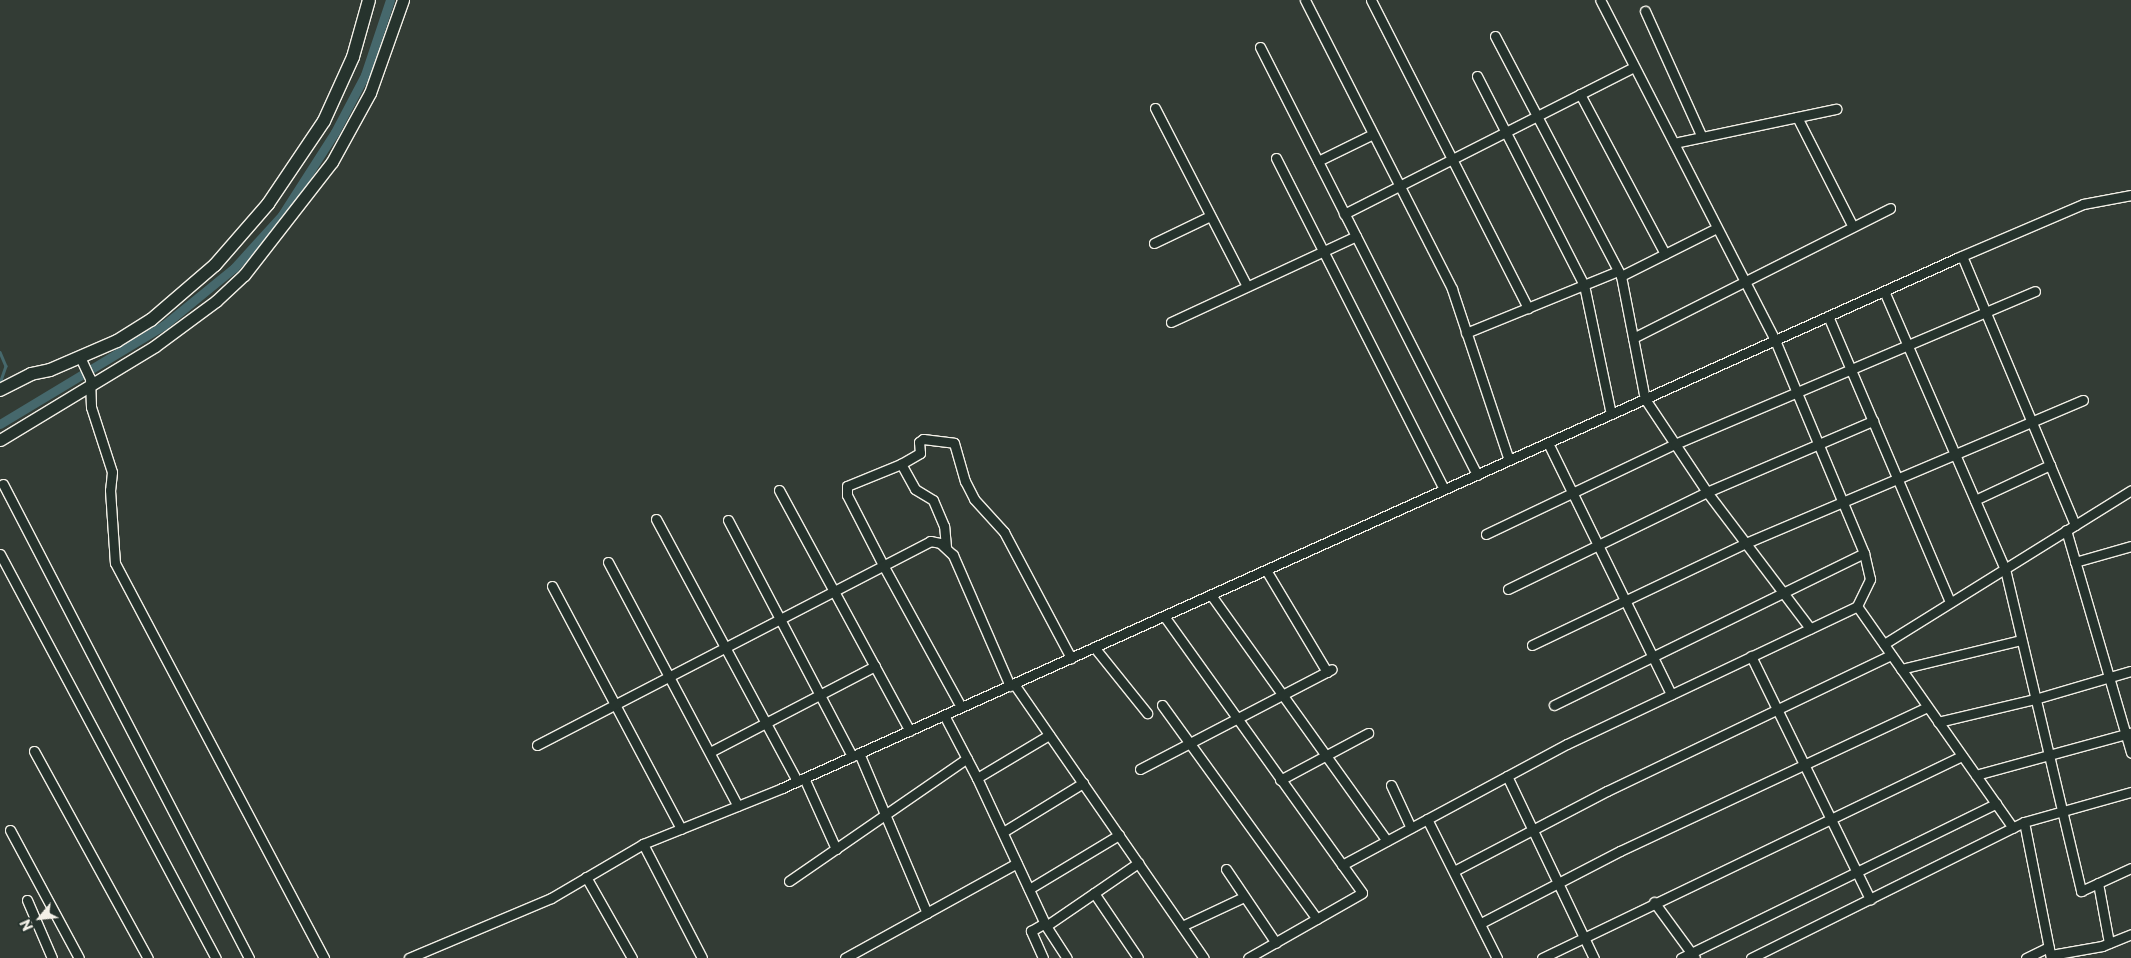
<!DOCTYPE html>
<style>
body{margin:0}
#map{position:relative;width:2131px;height:958px;overflow:hidden;background:#333c35;font-family:"Playpen Sans",sans-serif}
div>[style]{position:absolute}
.stream>*{height:2.5px;margin:-1.25px;padding:0 1.25px;transform-origin:1.25px;border-radius:1.25px;background:#46686c}
.canal>*{height:9px;margin:-4.5px;padding:0 4.5px;transform-origin:4.5px;border-radius:4.5px;background:#46686c}
.roads{filter:drop-shadow(1px 0 #f4f1e8) drop-shadow(-1px 0 #f4f1e8) drop-shadow(0 1px #f4f1e8) drop-shadow(0 -1px #f4f1e8)}
.minor>*{height:9px;margin:-4.5px;padding:0 4.5px;transform-origin:4.5px;border-radius:4.5px;background:#26332d}
.tertiary>*{height:11px;margin:-5.5px;padding:0 5.5px;transform-origin:5.5px;border-radius:5.5px;background:#26332d}
.secondary>*{height:12px;margin:-6px;padding:0 6px;transform-origin:6px;border-radius:6px;background:#26332d}
span{translate:-50% -50%;white-space:nowrap;text-align:center;line-height:1.15;-webkit-text-stroke:5px #26332d;paint-order:stroke}
.north{position:absolute;left:15px;top:893px;width:50px;height:50px;-webkit-text-stroke:4px #26332d;paint-order:stroke;rotate:242deg;font-size:14px;font-weight:700;line-height:20px;text-align:center;color:#f4f1e8}
.north::after{content:'';display:block;margin:auto;width:18px;height:22px;background:#f4f1e8;clip-path:polygon(50% 0,100% 100%,50% 72%,0 100%)}
</style>
<div id="map">
<div class="stream">
<i style="left:0;top:352px;width:15px;rotate:67deg"></i>
<i style="left:6px;top:366px;width:18px;rotate:109deg"></i>
</div>
<div class="canal">
<i style="left:0;top:424px;width:192px;rotate:-31.1deg"></i>
<i style="left:164px;top:325px;width:90px;rotate:-39.2deg"></i>
<i style="left:234px;top:268px;width:72px;rotate:-47.8deg"></i>
<i style="left:282px;top:215px;width:98px;rotate:-57.4deg"></i>
<i style="left:335px;top:132px;width:64px;rotate:-62.2deg"></i>
<i style="left:365px;top:75px;width:79px;rotate:-71.6deg"></i>
</div>
<div class="roads">
<div class="minor">
<i style="left:1305px;top:0;width:324px;rotate:63deg"></i>
<i style="left:1452px;top:289px;width:180px;rotate:71.6deg"></i>
<i style="left:1371px;top:0;width:346px;rotate:63deg"></i>
<i style="left:1645px;top:11px;width:138px;rotate:65.7deg"></i>
<i style="left:1495px;top:36px;width:271px;rotate:62.3deg"></i>
<i style="left:1621px;top:276px;width:125px;rotate:79deg"></i>
<i style="left:1645px;top:399px;width:112px;rotate:56.3deg"></i>
<i style="left:1707px;top:492px;width:171px;rotate:52.9deg"></i>
<i style="left:1260px;top:47px;width:480px;rotate:63.1deg"></i>
<i style="left:1477px;top:76px;width:235px;rotate:62.9deg"></i>
<i style="left:1584px;top:285px;width:132px;rotate:78.2deg"></i>
<i style="left:1580px;top:94px;width:181px;rotate:62deg"></i>
<i style="left:1155px;top:108px;width:200px;rotate:62.7deg"></i>
<i style="left:1797px;top:117px;width:123px;rotate:63deg"></i>
<i style="left:1674px;top:143px;width:166px;rotate:-11.9deg"></i>
<i style="left:1276px;top:158px;width:371px;rotate:63.1deg"></i>
<i style="left:1318px;top:161px;width:61px;rotate:-26.1deg"></i>
<i style="left:1344px;top:214px;width:325px;rotate:-26.9deg"></i>
<i style="left:1154px;top:243px;width:62px;rotate:-25.7deg"></i>
<i style="left:1962px;top:256px;width:292px;rotate:67.2deg"></i>
<i style="left:1621px;top:276px;width:107px;rotate:-26.6deg"></i>
<i style="left:1884px;top:291px;width:303px;rotate:66.5deg"></i>
<i style="left:2005px;top:569px;width:331px;rotate:76.7deg"></i>
<i style="left:2081px;top:891px;width:55px;rotate:-24.7deg"></i>
<i style="left:1828px;top:316px;width:311px;rotate:66.9deg"></i>
<i style="left:1171px;top:322px;width:204px;rotate:-24.9deg"></i>
<i style="left:1466px;top:333px;width:164px;rotate:-22.2deg"></i>
<i style="left:1633px;top:338px;width:288px;rotate:-26.8deg"></i>
<i style="left:80px;top:357px;width:23px;rotate:65deg"></i>
<i style="left:90px;top:378px;width:29px;rotate:88deg"></i>
<i style="left:91px;top:407px;width:68px;rotate:72.1deg"></i>
<i style="left:112px;top:472px;width:18px;rotate:96deg"></i>
<i style="left:110px;top:490px;width:73px;rotate:86.1deg"></i>
<i style="left:115px;top:563px;width:447px;rotate:62.1deg"></i>
<i style="left:1548px;top:443px;width:280px;rotate:63.9deg"></i>
<i style="left:901px;top:464px;width:22px;rotate:-30deg"></i>
<i style="left:920px;top:453px;width:11px;rotate:-95deg"></i>
<i style="left:919px;top:442px;width:5px;rotate:-37deg"></i>
<i style="left:923px;top:439px;width:31px;rotate:7deg"></i>
<i style="left:954px;top:443px;width:40px;rotate:74deg"></i>
<i style="left:965px;top:481px;width:20px;rotate:63deg"></i>
<i style="left:974px;top:499px;width:45px;rotate:47.7deg"></i>
<i style="left:1004px;top:532px;width:143px;rotate:62deg"></i>
<i style="left:3px;top:484px;width:534px;rotate:62.57deg"></i>
<i style="left:779px;top:490px;width:274px;rotate:61.5deg"></i>
<i style="left:1975px;top:500px;width:83px;rotate:-25deg"></i>
<i style="left:656px;top:519px;width:298px;rotate:61.7deg"></i>
<i style="left:728px;top:520px;width:267px;rotate:62.3deg"></i>
<i style="left:2066px;top:530px;width:232px;rotate:73.7deg"></i>
<i style="left:1486px;top:534px;width:209px;rotate:-25.5deg"></i>
<i style="left:1675px;top:444px;width:391px;rotate:-23deg"></i>
<i style="left:946px;top:547px;width:21px;rotate:-95deg"></i>
<i style="left:944px;top:526px;width:28px;rotate:-113deg"></i>
<i style="left:933px;top:500px;width:21px;rotate:-149deg"></i>
<i style="left:915px;top:489px;width:29px;rotate:-119deg"></i>
<i style="left:901px;top:464px;width:58px;rotate:157.8deg"></i>
<i style="left:847px;top:486px;width:9px;rotate:90deg"></i>
<i style="left:847px;top:495px;width:79px;rotate:62.8deg"></i>
<i style="left:883px;top:565px;width:162px;rotate:61.2deg"></i>
<i style="left:0;top:554px;width:458px;rotate:61.9deg"></i>
<i style="left:608px;top:562px;width:276px;rotate:62deg"></i>
<i style="left:2075px;top:562px;width:58px;rotate:-15.9deg"></i>
<i style="left:1266px;top:570px;width:119px;rotate:59.1deg"></i>
<i style="left:552px;top:586px;width:275px;rotate:62deg"></i>
<i style="left:1508px;top:589px;width:221px;rotate:-26deg"></i>
<i style="left:1707px;top:492px;width:181px;rotate:-23.2deg"></i>
<i style="left:1211px;top:595px;width:302px;rotate:54.4deg"></i>
<i style="left:1857px;top:606px;width:271px;rotate:54.9deg"></i>
<i style="left:1164px;top:616px;width:340px;rotate:54.4deg"></i>
<i style="left:1362px;top:893px;width:131px;rotate:150.3deg"></i>
<i style="left:1884px;top:644px;width:291px;rotate:-31.9deg"></i>
<i style="left:1532px;top:645px;width:237px;rotate:-25.5deg"></i>
<i style="left:1746px;top:543px;width:366px;rotate:-23deg"></i>
<i style="left:1094px;top:647px;width:85px;rotate:51.2deg"></i>
<i style="left:1751px;top:656px;width:271px;rotate:63.9deg"></i>
<i style="left:1901px;top:669px;width:123px;rotate:-13.6deg"></i>
<i style="left:1014px;top:684px;width:333px;rotate:55.3deg"></i>
<i style="left:1162px;top:705px;width:264px;rotate:54.1deg"></i>
<i style="left:1554px;top:705px;width:345px;rotate:-26.1deg"></i>
<i style="left:944px;top:715px;width:71px;rotate:62.4deg"></i>
<i style="left:977px;top:778px;width:163px;rotate:65deg"></i>
<i style="left:1046px;top:926px;width:38px;rotate:57deg"></i>
<i style="left:1938px;top:722px;width:100px;rotate:-13.3deg"></i>
<i style="left:2035px;top:699px;width:100px;rotate:-16.3deg"></i>
<i style="left:537px;top:745px;width:443px;rotate:-27.4deg"></i>
<i style="left:930px;top:541px;width:10px;rotate:11deg"></i>
<i style="left:940px;top:543px;width:18px;rotate:43deg"></i>
<i style="left:953px;top:555px;width:143px;rotate:66.5deg"></i>
<i style="left:34px;top:751px;width:236px;rotate:61.2deg"></i>
<i style="left:710px;top:752px;width:186px;rotate:-27.5deg"></i>
<i style="left:859px;top:753px;width:174px;rotate:67deg"></i>
<i style="left:1140px;top:769px;width:216px;rotate:-27.5deg"></i>
<i style="left:1976px;top:775px;width:160px;rotate:-15.3deg"></i>
<i style="left:1507px;top:776px;width:202px;rotate:64.5deg"></i>
<i style="left:804px;top:778px;width:78px;rotate:65.7deg"></i>
<i style="left:977px;top:778px;width:84px;rotate:-30.8deg"></i>
<i style="left:1280px;top:780px;width:100px;rotate:-28.1deg"></i>
<i style="left:1391px;top:785px;width:47px;rotate:65.1deg"></i>
<i style="left:1427px;top:819px;width:156px;rotate:63.3deg"></i>
<i style="left:2024px;top:822px;width:139px;rotate:78.8deg"></i>
<i style="left:10px;top:830px;width:145px;rotate:61.7deg"></i>
<i style="left:1003px;top:832px;width:94px;rotate:-31.5deg"></i>
<i style="left:643px;top:844px;width:128px;rotate:62.6deg"></i>
<i style="left:1342px;top:865px;width:255px;rotate:-28.3deg"></i>
<i style="left:1567px;top:744px;width:321px;rotate:-25.4deg"></i>
<i style="left:1857px;top:606px;width:30px;rotate:-64deg"></i>
<i style="left:1870px;top:579px;width:27px;rotate:-103deg"></i>
<i style="left:1864px;top:553px;width:231px;rotate:-112.7deg"></i>
<i style="left:1775px;top:340px;width:382px;rotate:-117.2deg"></i>
<i style="left:1226px;top:869px;width:89px;rotate:56deg"></i>
<i style="left:1454px;top:871px;width:173px;rotate:-27.6deg"></i>
<i style="left:1607px;top:791px;width:315px;rotate:-25.6deg"></i>
<i style="left:586px;top:877px;width:93px;rotate:60.4deg"></i>
<i style="left:789px;top:881px;width:216px;rotate:-34.6deg"></i>
<i style="left:2098px;top:883px;width:61px;rotate:79.6deg"></i>
<i style="left:1029px;top:889px;width:105px;rotate:-31deg"></i>
<i style="left:1094px;top:893px;width:78px;rotate:55.9deg"></i>
<i style="left:27px;top:900px;width:63px;rotate:66.7deg"></i>
<i style="left:1654px;top:902px;width:69px;rotate:53.8deg"></i>
<i style="left:1481px;top:923px;width:157px;rotate:-27.4deg"></i>
<i style="left:1620px;top:851px;width:339px;rotate:-25.1deg"></i>
<i style="left:1046px;top:926px;width:112px;rotate:-34.4deg"></i>
<i style="left:1182px;top:926px;width:68px;rotate:-25.1deg"></i>
<i style="left:2051px;top:955px;width:52px;rotate:-10deg"></i>
<i style="left:2102px;top:946px;width:31px;rotate:-22deg"></i>
<i style="left:409px;top:958px;width:154px;rotate:-22.9deg"></i>
<i style="left:551px;top:898px;width:107px;rotate:-30.4deg"></i>
<i style="left:643px;top:844px;width:150px;rotate:-21.9deg"></i>
<i style="left:782px;top:788px;width:1289px;rotate:-24.28deg"></i>
<i style="left:1957px;top:258px;width:137px;rotate:-23.2deg"></i>
<i style="left:2083px;top:204px;width:49px;rotate:-10.6deg"></i>
<i style="left:845px;top:958px;width:196px;rotate:-28.9deg"></i>
<i style="left:1043px;top:958px;width:30px;rotate:-114deg"></i>
<i style="left:1031px;top:931px;width:16px;rotate:-30deg"></i>
<i style="left:1542px;top:958px;width:466px;rotate:-25.7deg"></i>
<i style="left:1681px;top:958px;width:351px;rotate:-26.1deg"></i>
<i style="left:1751px;top:958px;width:305px;rotate:-26.5deg"></i>
<i style="left:2024px;top:822px;width:111px;rotate:-15.7deg"></i>
<i style="left:2026px;top:958px;width:25px;rotate:-26deg"></i>
</div>
<div class="tertiary">
<i style="left:0;top:440px;width:181px;rotate:-31.2deg"></i>
<i style="left:155px;top:346px;width:76px;rotate:-36.4deg"></i>
<i style="left:216px;top:301px;width:38px;rotate:-43deg"></i>
<i style="left:244px;top:275px;width:143px;rotate:-52.1deg"></i>
<i style="left:332px;top:162px;width:79px;rotate:-61.2deg"></i>
<i style="left:370px;top:93px;width:99px;rotate:-70.5deg"></i>
</div>
<div class="secondary">
<i style="left:0;top:390px;width:35px;rotate:-27deg"></i>
<i style="left:31px;top:374px;width:19px;rotate:-12deg"></i>
<i style="left:50px;top:370px;width:73px;rotate:-23.4deg"></i>
<i style="left:117px;top:341px;width:40px;rotate:-32deg"></i>
<i style="left:151px;top:320px;width:84px;rotate:-40.7deg"></i>
<i style="left:215px;top:265px;width:81px;rotate:-49deg"></i>
<i style="left:268px;top:204px;width:100px;rotate:-56deg"></i>
<i style="left:324px;top:121px;width:70px;rotate:-65.6deg"></i>
<i style="left:353px;top:57px;width:59px;rotate:-74.3deg"></i>
</div>
</div>
<div class="north">N</div>
</div>
